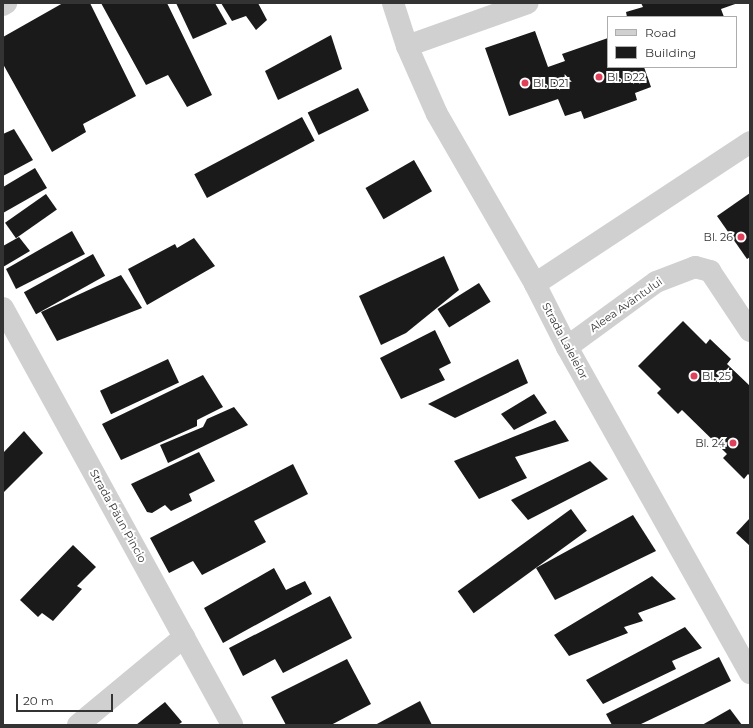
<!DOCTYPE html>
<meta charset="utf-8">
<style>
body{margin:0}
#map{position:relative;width:753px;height:728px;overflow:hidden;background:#fff;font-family:Montserrat,sans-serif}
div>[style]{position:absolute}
.building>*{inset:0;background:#1a1a1a;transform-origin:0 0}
.minor>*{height:22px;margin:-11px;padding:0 11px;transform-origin:11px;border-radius:11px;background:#d0d0d0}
.dots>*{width:11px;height:11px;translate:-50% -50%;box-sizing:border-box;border:2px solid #fff;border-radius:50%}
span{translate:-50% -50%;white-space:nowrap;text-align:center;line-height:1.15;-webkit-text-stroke:4px #fff;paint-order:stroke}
.poi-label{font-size:11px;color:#333}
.left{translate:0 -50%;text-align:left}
.right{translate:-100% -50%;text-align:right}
.street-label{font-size:11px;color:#333}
.frame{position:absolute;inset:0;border:4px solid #333;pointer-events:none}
.legend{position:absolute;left:607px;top:16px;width:130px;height:52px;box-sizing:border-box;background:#fff;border:1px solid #adadad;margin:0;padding:5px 7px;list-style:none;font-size:12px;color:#333}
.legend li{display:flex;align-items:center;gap:8px;height:20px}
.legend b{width:20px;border:1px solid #adadad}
.scale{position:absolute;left:16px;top:694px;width:97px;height:18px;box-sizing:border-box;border:2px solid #333;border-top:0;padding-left:5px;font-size:12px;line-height:14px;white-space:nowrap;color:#333;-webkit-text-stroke:3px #fff;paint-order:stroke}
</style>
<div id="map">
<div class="building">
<i style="clip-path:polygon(63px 3px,90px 3px,136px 96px,83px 124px,86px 132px,52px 152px,3px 64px,3px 37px)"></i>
<i style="clip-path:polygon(101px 3px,167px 3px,212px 95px,187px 107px,168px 75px,146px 85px)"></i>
<i style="clip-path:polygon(176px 3px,215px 3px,227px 24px,193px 39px)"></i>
<i style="clip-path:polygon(221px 3px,258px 3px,267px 20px,256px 30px,246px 16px,232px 21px)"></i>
<i style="clip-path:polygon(641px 3px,738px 3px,721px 9px,724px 17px,627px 17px,626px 12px,643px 7px)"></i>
<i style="clip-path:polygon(535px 31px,548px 67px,565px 61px,562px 54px,608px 38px,608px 67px,644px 67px,651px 87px,635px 93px,637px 100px,584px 119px,581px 111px,565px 116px,558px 99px,509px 116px,485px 48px)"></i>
<i style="clip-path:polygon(331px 35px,342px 69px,278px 100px,265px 71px)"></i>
<i style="left:358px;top:88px;width:25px;height:56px;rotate:64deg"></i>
<i style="left:302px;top:117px;width:27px;height:122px;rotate:62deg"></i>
<i style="clip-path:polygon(14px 129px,33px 160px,3px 176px,3px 134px)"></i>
<i style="left:414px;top:160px;width:36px;height:56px;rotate:60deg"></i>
<i style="clip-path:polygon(35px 168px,47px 188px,3px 213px,3px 187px)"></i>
<i style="clip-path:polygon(750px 193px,750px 257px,747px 259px,717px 216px)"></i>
<i style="left:46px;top:194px;width:19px;height:50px;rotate:55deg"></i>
<i style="clip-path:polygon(72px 231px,85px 254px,16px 289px,6px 269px)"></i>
<i style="clip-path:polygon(19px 237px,30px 251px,3px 267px,3px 246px)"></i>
<i style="clip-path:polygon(194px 238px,215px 266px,147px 305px,128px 269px,175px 244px,177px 248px)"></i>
<i style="left:93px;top:254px;width:25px;height:79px;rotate:61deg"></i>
<i style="clip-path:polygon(444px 256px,459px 290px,406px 333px,381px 345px,359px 296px)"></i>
<i style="clip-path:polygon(121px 275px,142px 308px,57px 341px,41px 312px)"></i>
<i style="left:479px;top:283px;width:22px;height:49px;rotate:58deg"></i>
<i style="clip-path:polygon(683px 321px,706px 344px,710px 339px,731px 359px,727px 364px,750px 386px,750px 476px,748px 474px,744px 479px,723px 458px,727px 454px,682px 410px,678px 414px,657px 393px,661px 389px,638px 366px)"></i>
<i style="clip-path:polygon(435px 330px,451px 363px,439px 369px,445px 380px,401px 399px,380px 358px)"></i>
<i style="left:168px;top:359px;width:26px;height:75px;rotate:65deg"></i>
<i style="clip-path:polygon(518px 359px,528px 383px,455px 418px,428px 404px)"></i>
<i style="clip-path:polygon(203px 375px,223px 407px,197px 420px,197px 426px,121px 460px,102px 424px)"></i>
<i style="clip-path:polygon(534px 394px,547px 413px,514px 430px,501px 414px)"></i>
<i style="clip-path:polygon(234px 407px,248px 425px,168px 463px,160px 445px,203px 427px,207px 419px)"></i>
<i style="clip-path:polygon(555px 420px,569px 441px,515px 457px,527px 478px,479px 499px,454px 461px)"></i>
<i style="clip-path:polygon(24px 431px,43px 453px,3px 493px,3px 453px)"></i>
<i style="clip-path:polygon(199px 452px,215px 481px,189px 494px,192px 501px,171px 511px,165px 505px,152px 513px,147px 512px,131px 484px)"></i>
<i style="clip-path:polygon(590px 461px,608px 479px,528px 520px,511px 500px)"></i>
<i style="clip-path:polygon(293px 464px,308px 494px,254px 521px,266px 542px,202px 575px,193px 561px,169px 573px,150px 538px)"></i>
<i style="left:571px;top:509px;width:27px;height:140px;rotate:54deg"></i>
<i style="clip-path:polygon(633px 515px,656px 551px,555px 600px,536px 568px)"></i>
<i style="clip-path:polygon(750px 518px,750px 546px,736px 533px)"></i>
<i style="clip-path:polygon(73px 545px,96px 567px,77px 586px,82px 589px,53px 621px,42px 613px,38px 617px,20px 600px)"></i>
<i style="clip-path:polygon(274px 568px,286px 590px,305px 581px,312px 594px,223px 643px,204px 608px)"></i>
<i style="clip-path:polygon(652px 576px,676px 599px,638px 613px,643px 621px,624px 627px,628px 633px,569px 656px,554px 635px)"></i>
<i style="clip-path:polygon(330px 596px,352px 638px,283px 673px,275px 659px,243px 676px,229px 648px)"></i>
<i style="clip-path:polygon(685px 627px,702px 648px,672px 661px,676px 669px,603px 704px,586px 680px)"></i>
<i style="clip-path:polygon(719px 657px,731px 681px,639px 725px,612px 725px,606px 714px)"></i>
<i style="clip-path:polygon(347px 659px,371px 704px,331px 725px,286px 725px,271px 697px)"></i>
<i style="clip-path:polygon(420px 701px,432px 725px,375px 725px)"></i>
<i style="clip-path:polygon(165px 702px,182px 722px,178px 725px,136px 725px)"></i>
<i style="clip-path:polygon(730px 709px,742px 725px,702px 725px)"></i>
</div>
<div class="minor">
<i style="left:393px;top:3px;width:45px;rotate:72deg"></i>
<i style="left:407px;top:46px;width:74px;rotate:66.2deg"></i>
<i style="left:437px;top:114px;width:196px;rotate:60deg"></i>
<i style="left:535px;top:284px;width:71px;rotate:63.1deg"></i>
<i style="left:567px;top:347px;width:374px;rotate:60.7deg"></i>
<i style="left:3px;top:5px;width:4px;rotate:-34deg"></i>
<i style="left:407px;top:46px;width:128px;rotate:-19.6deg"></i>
<i style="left:535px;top:284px;width:258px;rotate:-33.4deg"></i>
<i style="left:3px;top:308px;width:476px;rotate:61.2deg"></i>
<i style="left:567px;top:347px;width:110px;rotate:-36.1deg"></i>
<i style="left:656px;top:282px;width:42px;rotate:-21deg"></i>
<i style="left:695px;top:267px;width:16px;rotate:15deg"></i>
<i style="left:710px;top:271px;width:72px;rotate:56.3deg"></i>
<i style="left:78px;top:725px;width:138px;rotate:-39.7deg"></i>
</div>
<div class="dots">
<i style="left:599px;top:77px;background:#de4159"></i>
<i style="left:525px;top:83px;background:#de4159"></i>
<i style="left:741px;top:237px;background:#de4159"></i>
<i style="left:694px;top:376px;background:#de4159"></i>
<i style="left:733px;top:443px;background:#de4159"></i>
</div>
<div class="poi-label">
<span class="left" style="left:607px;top:77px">Bl. D22</span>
<span class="left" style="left:533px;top:83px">Bl. D21</span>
<span class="right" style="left:733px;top:237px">Bl. 26</span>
<span class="left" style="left:702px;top:376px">Bl. 25</span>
<span class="right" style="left:725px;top:443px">Bl. 24</span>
</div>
<div class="street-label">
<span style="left:626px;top:305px;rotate:-35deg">Aleea Avântului</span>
<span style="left:565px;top:341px;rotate:62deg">Strada Lalelelor</span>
<span style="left:118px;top:516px;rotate:61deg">Strada Păun Pincio</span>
</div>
<div class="frame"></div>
<ul class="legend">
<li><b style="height:5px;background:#d0d0d0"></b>Road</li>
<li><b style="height:11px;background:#1a1a1a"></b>Building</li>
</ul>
<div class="scale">20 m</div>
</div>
